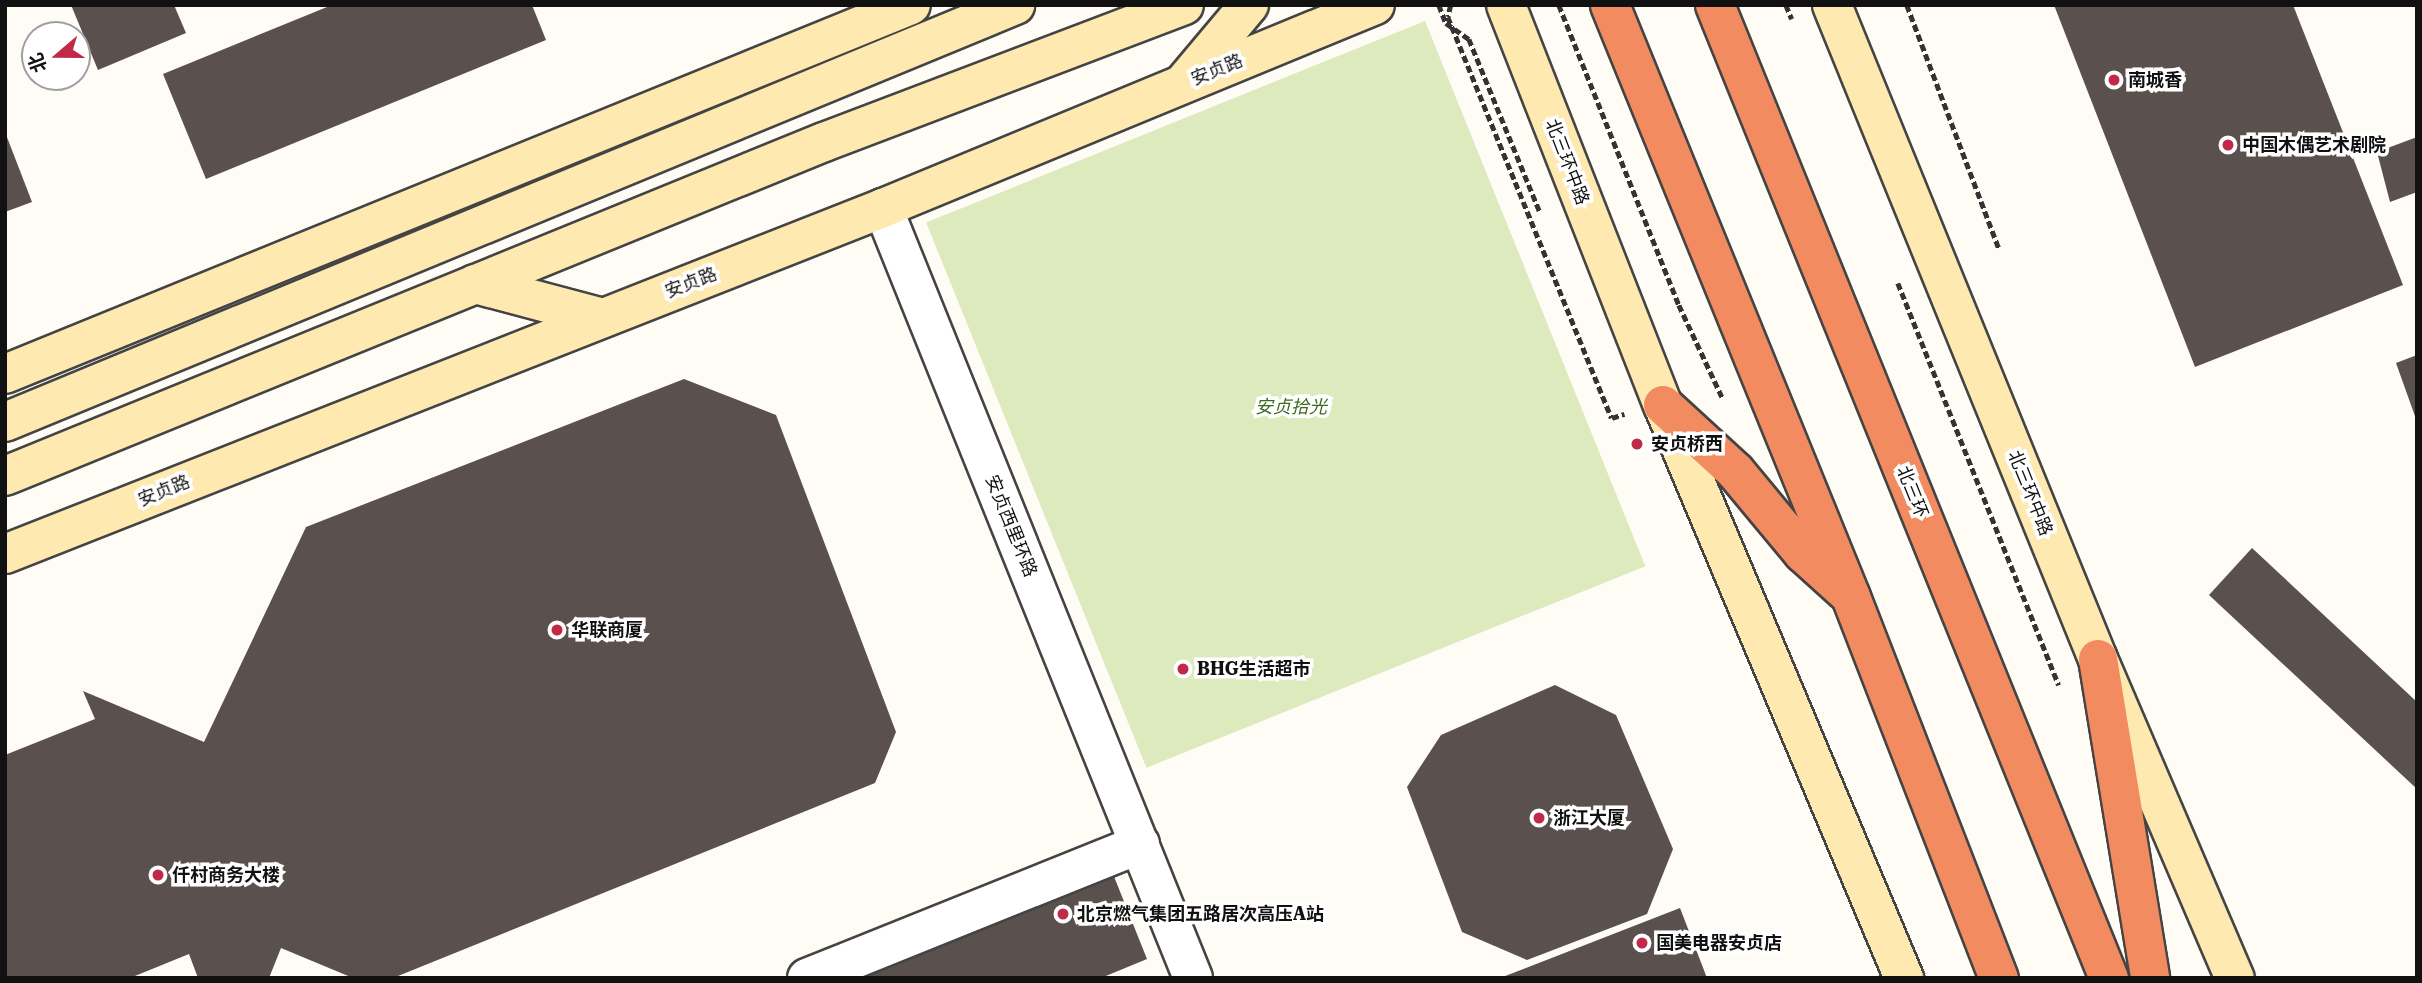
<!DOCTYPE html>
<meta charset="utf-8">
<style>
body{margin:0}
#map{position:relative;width:2422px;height:983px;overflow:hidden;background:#fffbf5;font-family:"Roboto Serif","Noto Sans SC",serif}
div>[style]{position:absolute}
.green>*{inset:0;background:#dceabe;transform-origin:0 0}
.building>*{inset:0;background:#5a504d}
.path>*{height:4.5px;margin-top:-2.25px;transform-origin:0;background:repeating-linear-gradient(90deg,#333 0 7px,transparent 0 10.5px)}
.roads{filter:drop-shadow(2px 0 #444) drop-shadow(-2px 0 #444) drop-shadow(0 2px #444) drop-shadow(0 -2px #444)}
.street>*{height:38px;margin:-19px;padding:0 19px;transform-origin:19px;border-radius:19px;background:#fff}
.secondary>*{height:38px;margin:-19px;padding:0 19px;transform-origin:19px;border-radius:19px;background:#fee9b1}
.highway>*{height:38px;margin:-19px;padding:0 19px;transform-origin:19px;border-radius:19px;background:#f28b60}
.path-bridge>*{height:4.5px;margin-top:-2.25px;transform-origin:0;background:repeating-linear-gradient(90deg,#333 0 7px,transparent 0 10.5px)}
.dots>*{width:19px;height:19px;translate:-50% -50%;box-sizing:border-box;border:4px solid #fff;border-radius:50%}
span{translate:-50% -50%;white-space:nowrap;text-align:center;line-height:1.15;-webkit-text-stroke:7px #fff;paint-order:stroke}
.street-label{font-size:18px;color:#111}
.poi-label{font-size:18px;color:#111;font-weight:700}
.left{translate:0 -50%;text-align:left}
.park-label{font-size:18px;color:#3b6a20;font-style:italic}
.frame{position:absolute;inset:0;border:7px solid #111;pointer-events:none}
.north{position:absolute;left:21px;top:21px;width:70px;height:70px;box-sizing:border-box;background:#fff;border:2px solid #a0a0a0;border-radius:50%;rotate:250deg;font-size:19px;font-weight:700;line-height:28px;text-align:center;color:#111}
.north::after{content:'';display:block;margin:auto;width:24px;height:32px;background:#c12948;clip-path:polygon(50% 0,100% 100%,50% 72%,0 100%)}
</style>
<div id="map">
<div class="green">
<i style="left:1425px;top:21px;width:588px;height:538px;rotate:68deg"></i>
</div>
<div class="building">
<i style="clip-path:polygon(71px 5px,174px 5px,186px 33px,98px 70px)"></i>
<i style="clip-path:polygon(332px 5px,532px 5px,546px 40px,206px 179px,163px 74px)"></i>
<i style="clip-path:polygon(2054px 5px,2293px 5px,2403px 285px,2195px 367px)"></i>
<i style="clip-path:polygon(5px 132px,32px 202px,5px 212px)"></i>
<i style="clip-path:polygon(2417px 137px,2417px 192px,2390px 202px,2377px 152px)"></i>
<i style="clip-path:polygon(2417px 355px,2417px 419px,2416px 419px,2396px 363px)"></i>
<i style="clip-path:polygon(684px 379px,776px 415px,896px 732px,875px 783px,393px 978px,353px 978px,281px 948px,269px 978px,198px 978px,189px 954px,130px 978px,5px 978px,5px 755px,95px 719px,83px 691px,204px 742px,306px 527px)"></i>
<i style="clip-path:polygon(2252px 548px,2417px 702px,2417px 789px,2209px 595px)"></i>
<i style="clip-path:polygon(1555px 685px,1616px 715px,1673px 849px,1647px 914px,1527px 960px,1462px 932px,1407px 787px,1441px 735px)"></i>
<i style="clip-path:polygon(1111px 869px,1147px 959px,1101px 978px,838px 978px)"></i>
<i style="clip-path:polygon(1680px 908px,1707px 978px,1500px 978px)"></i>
</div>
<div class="path">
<i style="left:1439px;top:5px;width:19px;rotate:69deg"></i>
<i style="left:1446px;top:23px;width:28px;rotate:35deg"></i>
<i style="left:1469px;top:39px;width:187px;rotate:67.7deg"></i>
<i style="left:1559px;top:5px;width:323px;rotate:68.2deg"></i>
<i style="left:1679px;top:305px;width:104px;rotate:64.9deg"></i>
<i style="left:1786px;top:5px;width:15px;rotate:67deg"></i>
<i style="left:1907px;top:5px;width:260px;rotate:69.3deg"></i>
<i style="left:1898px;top:283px;width:433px;rotate:68.2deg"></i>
<i style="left:1612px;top:418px;width:13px;rotate:-18deg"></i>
</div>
<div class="roads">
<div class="street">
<i style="left:883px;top:208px;width:830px;rotate:68.07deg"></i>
<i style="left:807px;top:978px;width:359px;rotate:-21.9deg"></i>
</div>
<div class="secondary">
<i style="left:1506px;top:5px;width:430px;rotate:68.6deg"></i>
<i style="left:1663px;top:405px;width:622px;rotate:67.19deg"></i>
<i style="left:1832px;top:5px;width:706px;rotate:67.87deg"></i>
<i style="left:2098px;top:659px;width:347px;rotate:66.8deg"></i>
<i style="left:1186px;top:80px;width:98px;rotate:-50deg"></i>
<i style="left:475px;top:284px;width:132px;rotate:14.9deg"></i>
<i style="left:5px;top:374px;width:978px;rotate:-22.16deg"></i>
<i style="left:5px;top:422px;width:1093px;rotate:-22.43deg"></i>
<i style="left:5px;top:476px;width:884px;rotate:-22.19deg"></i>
<i style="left:824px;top:142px;width:385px;rotate:-20.8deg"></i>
<i style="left:5px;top:554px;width:944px;rotate:-21.51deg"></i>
<i style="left:883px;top:208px;width:532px;rotate:-22.42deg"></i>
</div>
<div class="highway">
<i style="left:1610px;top:5px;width:639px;rotate:67.85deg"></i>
<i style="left:1851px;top:597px;width:409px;rotate:68.8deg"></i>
<i style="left:1715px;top:5px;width:1050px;rotate:67.96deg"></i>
<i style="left:1663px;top:405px;width:98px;rotate:42.5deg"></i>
<i style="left:1735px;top:471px;width:107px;rotate:50.3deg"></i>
<i style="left:1803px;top:553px;width:57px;rotate:42.1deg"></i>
<i style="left:2098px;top:659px;width:323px;rotate:80.7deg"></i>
</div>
</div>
<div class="path-bridge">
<i style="left:1451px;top:5px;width:12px;rotate:104deg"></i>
<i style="left:1448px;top:17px;width:433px;rotate:67.8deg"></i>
</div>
<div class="dots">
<i style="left:2114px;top:80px;background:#c12948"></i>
<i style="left:2228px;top:145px;background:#c12948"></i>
<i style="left:1637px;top:444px;background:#c12948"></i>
<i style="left:557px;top:630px;background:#c12948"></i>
<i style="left:1183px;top:669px;background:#c12948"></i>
<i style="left:1539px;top:818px;background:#c12948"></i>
<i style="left:158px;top:875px;background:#c12948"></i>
<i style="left:1063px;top:914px;background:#c12948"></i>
<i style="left:1642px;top:943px;background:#c12948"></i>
</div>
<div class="street-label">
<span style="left:1217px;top:70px;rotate:-22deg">安贞路</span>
<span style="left:1567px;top:162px;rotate:69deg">北三环中路</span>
<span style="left:691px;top:283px;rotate:-21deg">安贞路</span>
<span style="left:164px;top:491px;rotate:-22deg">安贞路</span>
<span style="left:1912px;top:492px;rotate:68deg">北三环</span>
<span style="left:2030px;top:493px;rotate:68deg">北三环中路</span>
<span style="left:1011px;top:526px;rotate:68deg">安贞西里环路</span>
</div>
<div class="poi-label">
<span class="left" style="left:2128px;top:80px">南城香</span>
<span class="left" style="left:2242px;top:145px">中国木偶艺术剧院</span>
<span class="left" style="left:1651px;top:444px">安贞桥西</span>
<span class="left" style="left:571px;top:630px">华联商厦</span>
<span class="left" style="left:1197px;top:669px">BHG生活超市</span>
<span class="left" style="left:1553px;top:818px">浙江大厦</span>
<span class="left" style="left:172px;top:875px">仟村商务大楼</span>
<span class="left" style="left:1077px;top:914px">北京燃气集团五路居次高压A站</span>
<span class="left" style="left:1656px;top:943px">国美电器安贞店</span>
</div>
<div class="park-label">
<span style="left:1291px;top:407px">安贞拾光</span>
</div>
<div class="frame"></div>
<div class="north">北</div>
</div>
